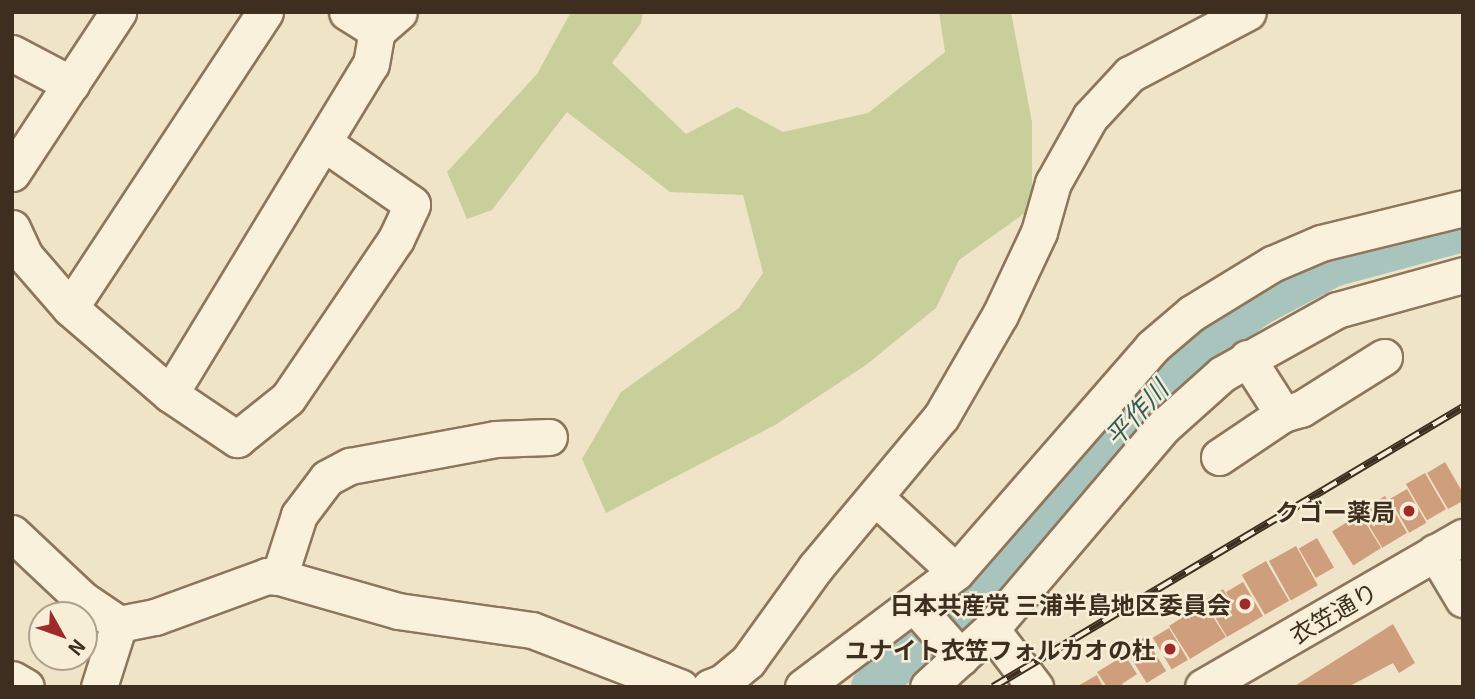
<!DOCTYPE html>
<meta charset="utf-8">
<style>
body{margin:0}
#map{position:relative;width:1475px;height:699px;overflow:hidden;background:#f0e4c8;font-family:Georgia,"Noto Sans JP",serif}
div>[style]{position:absolute}
.green>*{inset:0;background:#c9cf9b}
.river>*{height:40px;margin:-20px;padding:0 20px;transform-origin:20px;border-radius:20px;background:#a9c4bc}
.building>*{inset:0;background:#cf9f7d;transform-origin:0 0}
.roads{filter:drop-shadow(2px 0 #8d765c) drop-shadow(-2px 0 #8d765c) drop-shadow(0 2px #8d765c) drop-shadow(0 -2px #8d765c)}
.minor>*{height:35px;margin:-17.5px;padding:0 17.5px;transform-origin:17.5px;border-radius:17.5px;background:#faf1dc}
.rail>*{height:8px;margin-top:-4px;transform-origin:0;background:repeating-linear-gradient(90deg,#f7eed8 0 16px,#3d2e20 0 32px);box-sizing:border-box;border-block:2px solid #3d2e20}
.dots>*{width:19px;height:19px;translate:-50% -50%;box-sizing:border-box;border:4px solid #f7eed8;border-radius:50%}
span{translate:-50% -50%;white-space:nowrap;text-align:center;line-height:1.15;-webkit-text-stroke:5px #f7eed8;paint-order:stroke}
.poi-label{font-size:24px;color:#3d2e20;font-weight:700}
.right{translate:-100% -50%;text-align:right}
.street-label{font-size:24px;color:#3d2e20}
.water-label{font-size:26px;color:#2f5d5a;font-style:italic}
.frame{position:absolute;inset:0;border:14px solid #3d2e20;pointer-events:none}
.north{position:absolute;left:28px;top:601px;width:70px;height:70px;box-sizing:border-box;background:#f7eed8;border:2px solid #ada18e;border-radius:50%;rotate:130deg;font-size:19px;font-weight:700;line-height:28px;text-align:center;color:#3d2e20}
.north::after{content:'';display:block;margin:auto;width:24px;height:32px;background:#9e2a2b;clip-path:polygon(50% 0,100% 100%,50% 72%,0 100%)}
</style>
<div id="map">
<div class="green">
<i style="clip-path:polygon(571px 12px,643px 12px,641px 23px,612px 63px,686px 134px,737px 107px,783px 132px,868px 113px,945px 52px,939px 12px,1011px 12px,1032px 122px,1032px 208px,959px 260px,936px 308px,866px 365px,775px 425px,606px 513px,582px 459px,621px 392px,739px 308px,763px 273px,743px 195px,670px 192px,567px 112px,492px 210px,467px 219px,447px 172px,537px 74px)"></i>
</div>
<div class="river">
<i style="left:871px;top:687px;width:106px;rotate:-38.5deg"></i>
<i style="left:954px;top:621px;width:240px;rotate:-49.6deg"></i>
<i style="left:1110px;top:438px;width:109px;rotate:-46.5deg"></i>
<i style="left:1185px;top:359px;width:91px;rotate:-35.6deg"></i>
<i style="left:1259px;top:306px;width:84px;rotate:-27.8deg"></i>
<i style="left:1333px;top:267px;width:135px;rotate:-15.1deg"></i>
</div>
<div class="building">
<i style="clip-path:polygon(1445px 462px,1463px 493px,1463px 501px,1448px 509px,1427px 473px)"></i>
<i style="left:1425px;top:473px;width:42px;height:22px;rotate:60deg"></i>
<i style="left:1407px;top:489px;width:39px;height:20px;rotate:60deg"></i>
<i style="left:1385px;top:496px;width:43px;height:29px;rotate:59deg"></i>
<i style="left:1360px;top:514px;width:40px;height:33px;rotate:58deg"></i>
<i style="left:1317px;top:538px;width:34px;height:21px;rotate:60deg"></i>
<i style="left:1296px;top:546px;width:45px;height:31px;rotate:61deg"></i>
<i style="left:1266px;top:561px;width:46px;height:28px;rotate:60deg"></i>
<i style="clip-path:polygon(1243px 582px,1263px 616px,1227px 637px,1205px 600px,1223px 589px,1235px 608px,1226px 592px)"></i>
<i style="clip-path:polygon(1204px 603px,1226px 637px,1190px 659px,1169px 626px,1186px 615px,1191px 621px,1186px 613px)"></i>
<i style="clip-path:polygon(1393px 624px,1415px 663px,1399px 673px,1393px 663px,1348px 687px,1293px 687px)"></i>
<i style="left:1169px;top:628px;width:37px;height:19px;rotate:59deg"></i>
<i style="left:1145px;top:637px;width:40px;height:23px;rotate:58deg"></i>
<i style="clip-path:polygon(1125px 655px,1137px 674px,1122px 684px,1124px 687px,1107px 687px,1097px 672px)"></i>
<i style="clip-path:polygon(1097px 675px,1103px 687px,1076px 687px)"></i>
</div>
<div class="roads">
<div class="minor">
<i style="left:265px;top:12px;width:354px;rotate:123.4deg"></i>
<i style="left:70px;top:308px;width:132px;rotate:40.7deg"></i>
<i style="left:170px;top:394px;width:81px;rotate:33.9deg"></i>
<i style="left:237px;top:439px;width:65px;rotate:-38.8deg"></i>
<i style="left:288px;top:398px;width:192px;rotate:-55.8deg"></i>
<i style="left:396px;top:239px;width:38px;rotate:-65deg"></i>
<i style="left:412px;top:204px;width:107px;rotate:-145.3deg"></i>
<i style="left:347px;top:12px;width:36px;rotate:32deg"></i>
<i style="left:12px;top:53px;width:67px;rotate:27.7deg"></i>
<i style="left:12px;top:173px;width:193px;rotate:-56.6deg"></i>
<i style="left:12px;top:228px;width:31px;rotate:65deg"></i>
<i style="left:25px;top:256px;width:69px;rotate:49.1deg"></i>
<i style="left:1247px;top:358px;width:67px;rotate:57.3deg"></i>
<i style="left:1283px;top:414px;width:19px;rotate:-16deg"></i>
<i style="left:1301px;top:409px;width:98px;rotate:-32.1deg"></i>
<i style="left:170px;top:394px;width:386px;rotate:-58.7deg"></i>
<i style="left:371px;top:64px;width:34px;rotate:-80deg"></i>
<i style="left:377px;top:31px;width:29px;rotate:-41deg"></i>
<i style="left:1219px;top:457px;width:77px;rotate:-33.9deg"></i>
<i style="left:875px;top:497px;width:110px;rotate:42.8deg"></i>
<i style="left:12px;top:533px;width:96px;rotate:43.3deg"></i>
<i style="left:82px;top:599px;width:45px;rotate:34deg"></i>
<i style="left:119px;top:624px;width:37px;rotate:-11deg"></i>
<i style="left:155px;top:617px;width:119px;rotate:-20.1deg"></i>
<i style="left:267px;top:576px;width:12px;rotate:5deg"></i>
<i style="left:279px;top:577px;width:124px;rotate:15.9deg"></i>
<i style="left:398px;top:611px;width:135px;rotate:8.1deg"></i>
<i style="left:532px;top:630px;width:159px;rotate:21.1deg"></i>
<i style="left:1435px;top:552px;width:55px;rotate:59.2deg"></i>
<i style="left:279px;top:577px;width:65px;rotate:-72.1deg"></i>
<i style="left:299px;top:515px;width:46px;rotate:-52.9deg"></i>
<i style="left:327px;top:478px;width:26px;rotate:-28deg"></i>
<i style="left:350px;top:466px;width:147px;rotate:-10.5deg"></i>
<i style="left:495px;top:439px;width:54px;rotate:-2.1deg"></i>
<i style="left:915px;top:606px;width:69px;rotate:48.5deg"></i>
<i style="left:991px;top:629px;width:73px;rotate:52.8deg"></i>
<i style="left:12px;top:679px;width:16px;rotate:30deg"></i>
<i style="left:99px;top:687px;width:66px;rotate:-72.4deg"></i>
<i style="left:710px;top:687px;width:14px;rotate:-21deg"></i>
<i style="left:723px;top:682px;width:33px;rotate:-40deg"></i>
<i style="left:748px;top:661px;width:115px;rotate:-54.2deg"></i>
<i style="left:815px;top:568px;width:197px;rotate:-50.2deg"></i>
<i style="left:941px;top:417px;width:118px;rotate:-60deg"></i>
<i style="left:1000px;top:315px;width:92px;rotate:-64.8deg"></i>
<i style="left:1039px;top:232px;width:51px;rotate:-74.1deg"></i>
<i style="left:1053px;top:183px;width:76px;rotate:-60.7deg"></i>
<i style="left:1090px;top:117px;width:59px;rotate:-47.1deg"></i>
<i style="left:1130px;top:74px;width:133px;rotate:-27.7deg"></i>
<i style="left:803px;top:687px;width:191px;rotate:-36.9deg"></i>
<i style="left:956px;top:572px;width:298px;rotate:-48.9deg"></i>
<i style="left:1152px;top:347px;width:52px;rotate:-40.4deg"></i>
<i style="left:1192px;top:313px;width:94px;rotate:-31.5deg"></i>
<i style="left:1272px;top:264px;width:53px;rotate:-23.2deg"></i>
<i style="left:1321px;top:243px;width:146px;rotate:-13.8deg"></i>
<i style="left:928px;top:687px;width:86px;rotate:-42.6deg"></i>
<i style="left:991px;top:629px;width:267px;rotate:-49.6deg"></i>
<i style="left:1164px;top:426px;width:78px;rotate:-41.9deg"></i>
<i style="left:1222px;top:374px;width:132px;rotate:-29.1deg"></i>
<i style="left:1337px;top:310px;width:131px;rotate:-15.5deg"></i>
<i style="left:1203px;top:687px;width:300px;rotate:-30deg"></i>
</div>
</div>
<div class="rail">
<i style="left:993px;top:687px;width:547px;rotate:-30.78deg"></i>
</div>
<div class="dots">
<i style="left:1409px;top:511px;background:#9e2a2b"></i>
<i style="left:1245px;top:604px;background:#9e2a2b"></i>
<i style="left:1170px;top:649px;background:#9e2a2b"></i>
</div>
<div class="poi-label">
<span class="right" style="left:1395px;top:511px">クゴー薬局</span>
<span class="right" style="left:1231px;top:604px">日本共産党 三浦半島地区委員会</span>
<span class="right" style="left:1156px;top:649px">ユナイト衣笠フォルカオの杜</span>
</div>
<div class="street-label">
<span style="left:1333px;top:612px;rotate:-30deg">衣笠通り</span>
</div>
<div class="water-label">
<span style="left:1135px;top:412px;rotate:-47deg">平作川</span>
</div>
<div class="frame"></div>
<div class="north">N</div>
</div>
